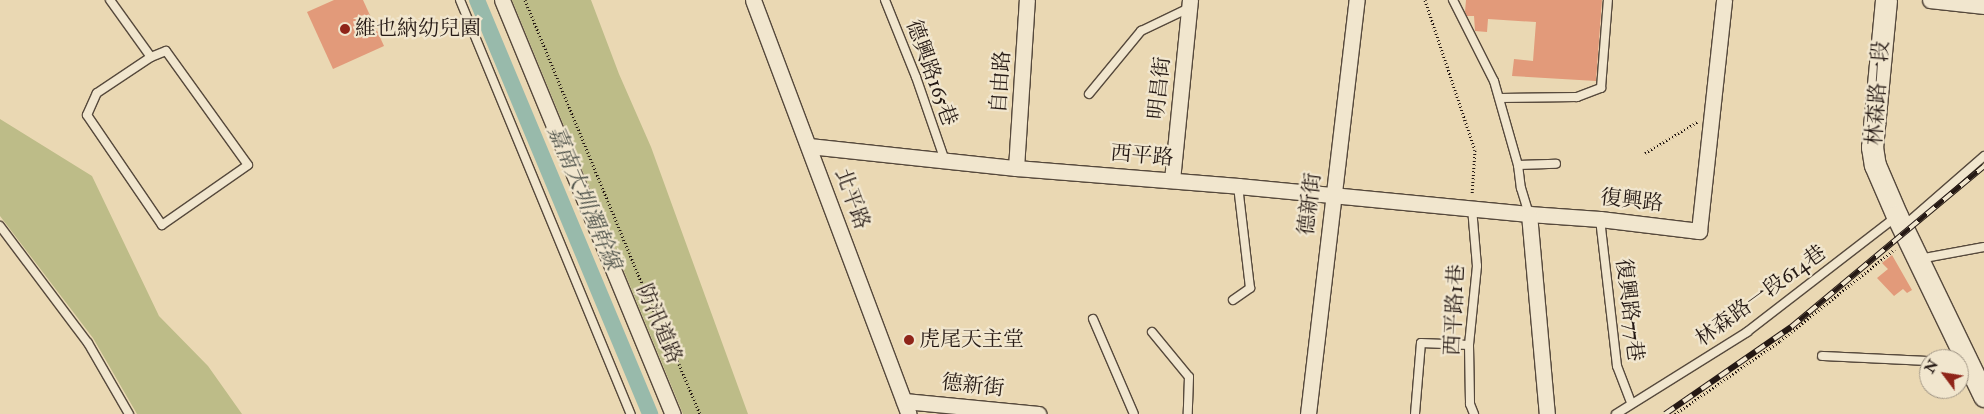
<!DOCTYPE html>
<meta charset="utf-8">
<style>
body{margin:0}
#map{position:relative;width:1984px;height:414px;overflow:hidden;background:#ead8b3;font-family:"IM FELL Double Pica","Noto Serif TC",serif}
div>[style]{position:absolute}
.green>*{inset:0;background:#bdbc88}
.canal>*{height:16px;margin:-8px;padding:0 8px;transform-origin:8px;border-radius:8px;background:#98baab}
.building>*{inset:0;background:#e29a7a}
.path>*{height:3px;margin-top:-1.5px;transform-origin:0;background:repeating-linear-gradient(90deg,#251914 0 1px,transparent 0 3.5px)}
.roads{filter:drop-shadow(1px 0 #56493c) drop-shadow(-1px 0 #56493c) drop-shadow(0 1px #56493c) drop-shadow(0 -1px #56493c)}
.lane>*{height:8px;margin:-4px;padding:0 4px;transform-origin:4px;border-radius:4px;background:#f1e6ce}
.street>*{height:15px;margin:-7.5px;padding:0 7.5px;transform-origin:7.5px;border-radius:7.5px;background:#f1e6ce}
.secondary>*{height:21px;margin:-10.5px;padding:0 10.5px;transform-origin:10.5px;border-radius:10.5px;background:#f1e6ce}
.rail>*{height:5.5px;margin-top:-2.75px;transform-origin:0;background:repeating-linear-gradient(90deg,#f1e6ce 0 11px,#251914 0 22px);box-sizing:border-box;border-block:1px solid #251914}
.dots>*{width:14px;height:14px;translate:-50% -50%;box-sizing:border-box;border:2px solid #f1e6ce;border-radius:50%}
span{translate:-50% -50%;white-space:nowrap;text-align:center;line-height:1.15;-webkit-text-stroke:4.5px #f1e6ce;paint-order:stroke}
.poi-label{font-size:21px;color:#251914}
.left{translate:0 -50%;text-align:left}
.street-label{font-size:21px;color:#251914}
.water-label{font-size:22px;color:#4d5149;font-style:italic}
.north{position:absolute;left:1919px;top:349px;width:50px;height:50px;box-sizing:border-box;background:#f1e6ce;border:1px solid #9f9484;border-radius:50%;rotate:301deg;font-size:14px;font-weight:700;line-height:20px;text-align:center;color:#251914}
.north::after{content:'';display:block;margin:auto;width:18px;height:22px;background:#8f2418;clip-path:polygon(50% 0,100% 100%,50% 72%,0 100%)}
</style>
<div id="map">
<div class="green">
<i style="clip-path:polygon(512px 0,591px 0,619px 74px,651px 147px,748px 414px,683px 414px)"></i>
<i style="clip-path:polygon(0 119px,92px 176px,159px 316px,208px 366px,242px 414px,137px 414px,93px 338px,0 216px)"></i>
</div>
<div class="canal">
<i style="left:477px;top:0;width:449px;rotate:67.3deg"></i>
</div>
<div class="building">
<i style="clip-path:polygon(334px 0,363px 0,384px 46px,333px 69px,307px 12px)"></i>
<i style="clip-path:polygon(1466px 0,1602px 0,1596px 81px,1512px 76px,1514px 59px,1533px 61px,1536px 22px,1488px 19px,1487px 32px,1475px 31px,1474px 16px,1467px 16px,1465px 12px)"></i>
<i style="clip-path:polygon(1892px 255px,1912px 290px,1907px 293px,1903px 289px,1894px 296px,1877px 278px,1888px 269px,1882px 263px)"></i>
</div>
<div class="path">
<i style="left:525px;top:0;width:360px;rotate:67.6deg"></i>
<i style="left:662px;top:333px;width:35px;rotate:61deg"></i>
<i style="left:679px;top:364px;width:54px;rotate:67.2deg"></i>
<i style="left:1425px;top:0;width:158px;rotate:71.6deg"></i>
<i style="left:1475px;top:150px;width:45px;rotate:93.8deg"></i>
<i style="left:1645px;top:153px;width:61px;rotate:-30.8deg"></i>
<i style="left:1675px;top:414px;width:128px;rotate:-34.8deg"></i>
<i style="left:1780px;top:341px;width:147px;rotate:-38.7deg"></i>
</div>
<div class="roads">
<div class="lane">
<i style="left:110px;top:0;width:70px;rotate:54.3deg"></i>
<i style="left:460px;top:0;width:448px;rotate:67.6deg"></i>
<i style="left:885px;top:0;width:83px;rotate:68.1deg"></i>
<i style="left:916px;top:77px;width:86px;rotate:70.9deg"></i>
<i style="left:1453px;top:0;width:91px;rotate:63.2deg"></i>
<i style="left:1494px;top:81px;width:87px;rotate:74.1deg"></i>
<i style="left:1518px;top:165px;width:23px;rotate:83deg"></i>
<i style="left:1521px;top:188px;width:27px;rotate:73deg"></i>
<i style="left:166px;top:51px;width:140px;rotate:54.3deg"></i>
<i style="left:248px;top:165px;width:105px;rotate:145.1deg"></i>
<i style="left:162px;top:225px;width:133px;rotate:-124.3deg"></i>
<i style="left:87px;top:115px;width:24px;rotate:-66deg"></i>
<i style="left:97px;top:93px;width:65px;rotate:-33.7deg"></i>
<i style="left:151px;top:57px;width:16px;rotate:-22deg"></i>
<i style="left:1089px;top:94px;width:82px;rotate:-50.5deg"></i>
<i style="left:1141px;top:31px;width:53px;rotate:-25.6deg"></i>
<i style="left:1500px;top:98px;width:77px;rotate:-0.7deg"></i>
<i style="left:1577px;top:97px;width:26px;rotate:-21deg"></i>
<i style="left:1601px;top:88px;width:88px;rotate:-85.5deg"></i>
<i style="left:1518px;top:165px;width:38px;rotate:-2deg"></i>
<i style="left:1472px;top:208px;width:58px;rotate:85.1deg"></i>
<i style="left:1477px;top:266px;width:79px;rotate:95.8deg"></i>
<i style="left:1469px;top:345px;width:59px;rotate:89deg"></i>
<i style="left:1470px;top:404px;width:11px;rotate:68deg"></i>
<i style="left:1600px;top:219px;width:148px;rotate:83.4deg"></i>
<i style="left:1617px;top:366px;width:40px;rotate:69deg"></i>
<i style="left:1905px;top:225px;width:105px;rotate:-41.1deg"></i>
<i style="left:0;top:226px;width:146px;rotate:53.1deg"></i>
<i style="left:88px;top:343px;width:82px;rotate:60deg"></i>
<i style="left:1919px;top:259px;width:66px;rotate:-10.5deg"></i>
<i style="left:1233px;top:300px;width:21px;rotate:-35deg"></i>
<i style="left:1250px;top:288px;width:103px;rotate:-96.7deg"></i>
<i style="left:1093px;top:319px;width:103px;rotate:66.7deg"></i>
<i style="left:1152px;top:332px;width:58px;rotate:50.6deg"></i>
<i style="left:1189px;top:377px;width:37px;rotate:92deg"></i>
<i style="left:1822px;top:356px;width:107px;rotate:2.7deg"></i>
<i style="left:1415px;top:414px;width:71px;rotate:-85.2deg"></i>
<i style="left:1421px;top:343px;width:48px;rotate:2.4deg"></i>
<i style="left:1616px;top:414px;width:155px;rotate:-32deg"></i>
<i style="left:1747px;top:332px;width:188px;rotate:-37.7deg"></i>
</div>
<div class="street">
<i style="left:502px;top:0;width:448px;rotate:67.6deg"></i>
<i style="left:753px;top:0;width:442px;rotate:69.4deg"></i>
<i style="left:1930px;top:0;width:54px;rotate:6.3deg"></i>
<i style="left:809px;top:146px;width:208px;rotate:6.1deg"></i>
<i style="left:1016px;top:168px;width:223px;rotate:4.6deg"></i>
<i style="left:1238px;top:186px;width:292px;rotate:5.5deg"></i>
<i style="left:1529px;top:214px;width:71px;rotate:4deg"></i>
<i style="left:1600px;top:219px;width:100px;rotate:6.9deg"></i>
<i style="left:1699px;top:231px;width:232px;rotate:-83.8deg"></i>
<i style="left:1016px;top:168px;width:168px;rotate:-86.3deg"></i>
<i style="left:1172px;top:180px;width:181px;rotate:-84.3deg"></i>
<i style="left:1529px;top:214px;width:201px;rotate:84.9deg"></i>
<i style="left:904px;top:401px;width:135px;rotate:5.5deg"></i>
<i style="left:1308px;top:414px;width:417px;rotate:-83.3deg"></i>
</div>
<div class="secondary">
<i style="left:1886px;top:0;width:148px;rotate:95.4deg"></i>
<i style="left:1872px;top:147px;width:18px;rotate:81deg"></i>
<i style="left:1875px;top:165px;width:56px;rotate:66.7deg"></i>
<i style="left:1897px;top:216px;width:200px;rotate:64.2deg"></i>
</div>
</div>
<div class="rail">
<i style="left:1665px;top:414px;width:153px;rotate:-34.6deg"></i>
<i style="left:1791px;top:327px;width:251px;rotate:-39.8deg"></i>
</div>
<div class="dots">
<i style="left:345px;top:29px;background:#8f2418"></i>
<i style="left:909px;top:340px;background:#8f2418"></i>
</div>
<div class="poi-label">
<span class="left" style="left:355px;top:29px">維也納幼兒園</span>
<span class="left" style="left:919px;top:340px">虎尾天主堂</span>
</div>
<div class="street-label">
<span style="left:931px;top:73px;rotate:70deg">德興路165巷</span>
<span style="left:1001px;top:82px;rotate:-86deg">自由路</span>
<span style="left:1160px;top:88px;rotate:-84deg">明昌街</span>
<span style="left:1878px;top:93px;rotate:-86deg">林森路一段</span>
<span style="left:1142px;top:156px;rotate:5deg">西平路</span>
<span style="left:852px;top:199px;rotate:70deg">北平路</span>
<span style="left:1632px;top:201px;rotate:6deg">復興路</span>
<span style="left:1310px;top:204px;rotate:-83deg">德新街</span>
<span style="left:1761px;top:296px;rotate:-36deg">林森路一段614巷</span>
<span style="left:1455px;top:310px;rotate:-87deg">西平路1巷</span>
<span style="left:1629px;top:310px;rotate:83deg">復興路77巷</span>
<span style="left:659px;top:324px;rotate:67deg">防汛道路</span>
<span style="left:973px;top:386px;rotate:6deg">德新街</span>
</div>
<div class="water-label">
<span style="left:584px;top:198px;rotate:67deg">嘉南大圳濁幹線</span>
</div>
<div class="north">N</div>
</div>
